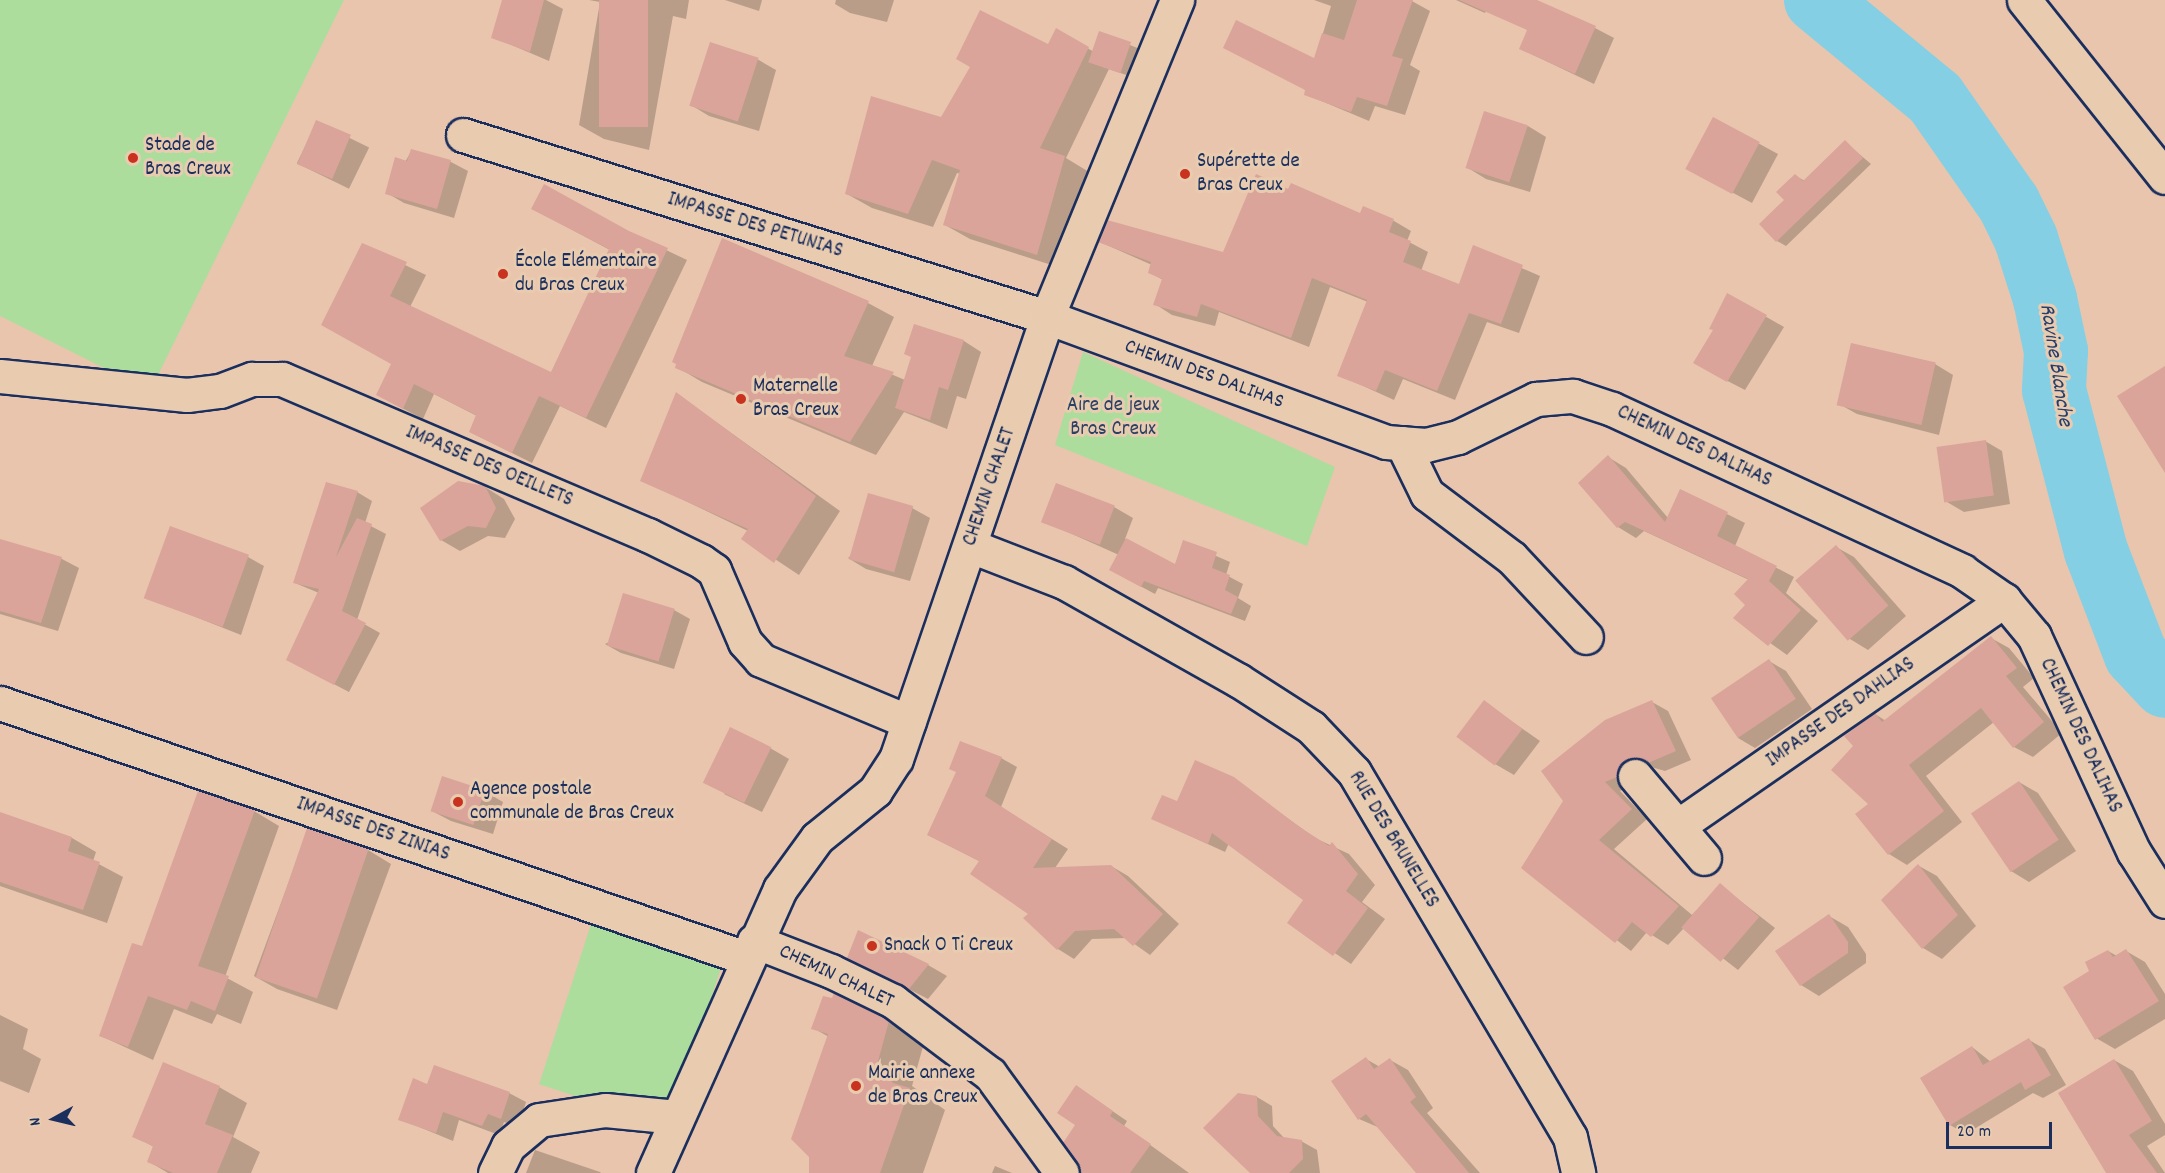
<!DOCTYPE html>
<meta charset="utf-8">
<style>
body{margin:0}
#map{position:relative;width:2165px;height:1173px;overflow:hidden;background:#e8c5ac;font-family:Dekko,sans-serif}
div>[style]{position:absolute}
.green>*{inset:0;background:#acdd9d;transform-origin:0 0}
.shadow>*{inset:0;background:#0003;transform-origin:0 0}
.river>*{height:64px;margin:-32px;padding:0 32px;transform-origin:32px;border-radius:32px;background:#85cfe5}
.building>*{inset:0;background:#daa49a;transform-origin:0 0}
.roads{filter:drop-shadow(2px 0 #1b2f5e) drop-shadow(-2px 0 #1b2f5e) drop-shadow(0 2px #1b2f5e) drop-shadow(0 -2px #1b2f5e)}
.minor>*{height:33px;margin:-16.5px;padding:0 16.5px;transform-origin:16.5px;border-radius:16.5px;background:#e9ccb0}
.dots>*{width:16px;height:16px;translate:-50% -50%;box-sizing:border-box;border:3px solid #e9ccb0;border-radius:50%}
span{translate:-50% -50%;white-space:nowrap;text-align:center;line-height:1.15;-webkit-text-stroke:6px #e9ccb0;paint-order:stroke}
.poi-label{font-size:21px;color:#1b2f5e}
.left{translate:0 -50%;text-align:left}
.street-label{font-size:21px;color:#1b2f5e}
.park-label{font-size:21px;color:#2a4064}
.water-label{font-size:22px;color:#263f6c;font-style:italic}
.north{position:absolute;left:24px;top:1089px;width:60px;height:60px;-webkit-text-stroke:4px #e9ccb0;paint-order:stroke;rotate:262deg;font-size:16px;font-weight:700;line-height:24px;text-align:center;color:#1b2f5e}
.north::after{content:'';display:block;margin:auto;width:21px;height:27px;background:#1b2f5e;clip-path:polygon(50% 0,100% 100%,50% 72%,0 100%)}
.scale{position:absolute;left:1946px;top:1122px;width:106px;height:27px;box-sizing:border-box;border:3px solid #1b2f5e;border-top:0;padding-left:8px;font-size:18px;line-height:21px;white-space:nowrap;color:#1b2f5e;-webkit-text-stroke:4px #e9ccb0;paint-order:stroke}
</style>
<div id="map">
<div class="green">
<i style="clip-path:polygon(0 0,344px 0,150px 391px,0 316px)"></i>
<i style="clip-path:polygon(1083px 352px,1335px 467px,1307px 546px,1055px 445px)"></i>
<i style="left:595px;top:912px;width:137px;height:181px;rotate:18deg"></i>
</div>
<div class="shadow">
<i style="clip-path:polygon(504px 0,546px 0,563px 9px,549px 61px,493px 37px)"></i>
<i style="clip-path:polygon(589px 0,689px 0,686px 19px,673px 16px,649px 150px,604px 139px,579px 125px,600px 2px)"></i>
<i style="clip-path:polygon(725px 0,762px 0,759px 11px)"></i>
<i style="clip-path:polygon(836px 0,894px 0,887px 22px,850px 13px,835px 4px)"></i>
<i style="clip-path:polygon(1314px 0,1410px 0,1430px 11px,1410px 65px,1420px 71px,1405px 115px,1375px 106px,1369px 121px,1305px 94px,1331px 6px)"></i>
<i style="clip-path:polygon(1456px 0,1490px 0,1485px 13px)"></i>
<i style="clip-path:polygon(1595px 28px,1614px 38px,1594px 84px,1521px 49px)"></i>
<i style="clip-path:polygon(1057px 30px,1094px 52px,1100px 33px,1140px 49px,1132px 77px,1109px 69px,1066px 158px,1089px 172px,1061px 268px,970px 239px,945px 225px,961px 174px,957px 173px,933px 227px,872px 208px,847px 194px,942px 119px,1049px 46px)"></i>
<i style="clip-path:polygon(757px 59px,776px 70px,759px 131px,709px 116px,691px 105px)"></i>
<i style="clip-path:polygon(1714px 119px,1778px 154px,1752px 203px,1707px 179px)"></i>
<i style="left:317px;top:122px;width:58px;height:46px;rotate:26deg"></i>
<i style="clip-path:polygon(1528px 126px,1546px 137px,1530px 192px,1486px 179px,1468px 168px)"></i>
<i style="clip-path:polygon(1845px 142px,1871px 164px,1786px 246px,1777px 241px,1796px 176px,1805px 181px)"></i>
<i style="clip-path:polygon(412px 150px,451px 162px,468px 171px,454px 218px,404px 203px,387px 193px)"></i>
<i style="clip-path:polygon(1289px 191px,1361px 215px,1364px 208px,1394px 221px,1411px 231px,1407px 241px,1428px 252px,1421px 271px,1460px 286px,1473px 247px,1540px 276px,1519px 333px,1487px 322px,1455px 400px,1403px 379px,1394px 400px,1339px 375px,1368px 302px,1330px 287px,1309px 347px,1219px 312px,1215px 326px,1172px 315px,1155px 304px,1163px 280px,1149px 272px,1152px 265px,1100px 242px,1224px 254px)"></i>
<i style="clip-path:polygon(533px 209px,628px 232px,687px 260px,606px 428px,560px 406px,532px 463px,470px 432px,477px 416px,434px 394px,423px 419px,398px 406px,393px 363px,363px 245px,426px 275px,410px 307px,551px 374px,610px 250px)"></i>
<i style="clip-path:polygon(1728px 295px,1784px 327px,1745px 390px,1712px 373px,1715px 330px)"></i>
<i style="clip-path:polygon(868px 303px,894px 317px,872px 366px,905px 380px,913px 357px,915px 326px,964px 341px,981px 352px,966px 399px,957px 396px,947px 429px,904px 412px,876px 455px,702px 382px,677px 367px)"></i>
<i style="clip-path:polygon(1935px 364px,1953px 375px,1939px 435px,1857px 414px,1839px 404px)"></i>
<i style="clip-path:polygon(677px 394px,840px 511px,799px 575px,743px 538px,748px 531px,642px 480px)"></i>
<i style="clip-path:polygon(1985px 441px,2002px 451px,2010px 504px,1964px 512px,1947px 502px)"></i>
<i style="clip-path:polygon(1608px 457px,1626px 468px,1668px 518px,1681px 491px,1745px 523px,1735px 546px,1794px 577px,1786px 593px,1818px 621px,1787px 655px,1735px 618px,1747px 605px,1749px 580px,1644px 531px,1636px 538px,1618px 527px,1580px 483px)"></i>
<i style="clip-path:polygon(485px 487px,504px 499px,515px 519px,505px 538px,488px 536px,460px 551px,441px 540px)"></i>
<i style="clip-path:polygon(357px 492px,372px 501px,365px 523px,386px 534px,357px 620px,380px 633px,349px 692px,303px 668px,319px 593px,295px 583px)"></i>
<i style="clip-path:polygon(1114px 507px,1133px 518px,1125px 539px,1175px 566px,1184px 542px,1230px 562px,1226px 575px,1243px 584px,1238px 598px,1251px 606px,1245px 621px,1158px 588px,1155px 594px,1125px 578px,1119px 555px,1043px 521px)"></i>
<i style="clip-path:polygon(912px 508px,930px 518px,910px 581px,866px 569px,848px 558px)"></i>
<i style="clip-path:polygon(2px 541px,62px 559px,79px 568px,58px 631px,0 614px)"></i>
<i style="clip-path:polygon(1836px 547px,1854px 557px,1906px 616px,1868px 650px,1850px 639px,1798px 581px)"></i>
<i style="clip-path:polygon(248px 557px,264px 566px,241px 635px,148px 598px)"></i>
<i style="clip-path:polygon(674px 610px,690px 619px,674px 669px,621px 653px,605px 644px)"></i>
<i style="clip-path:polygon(1991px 638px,2009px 648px,2034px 678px,2023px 687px,2062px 733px,2033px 757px,2014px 747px,1994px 722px,1926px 776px,1962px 822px,1907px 865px,1889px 854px,1858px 814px,1871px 804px,1856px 746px,1875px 714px,1886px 721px)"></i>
<i style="clip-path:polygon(1769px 661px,1786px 671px,1812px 709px,1755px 748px,1738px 738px)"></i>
<i style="clip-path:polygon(1484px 702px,1540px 741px,1514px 775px,1495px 764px)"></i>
<i style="clip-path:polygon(1652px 702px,1668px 711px,1691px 760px,1665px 771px,1648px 766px,1633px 785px,1620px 791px,1647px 819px,1614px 849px,1692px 915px,1720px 885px,1775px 928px,1738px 970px,1684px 928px,1668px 945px,1647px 932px,1631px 951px,1523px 868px)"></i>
<i style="clip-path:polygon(770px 748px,789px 759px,762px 812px,724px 794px)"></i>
<i style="clip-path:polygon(1001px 758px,1017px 767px,1001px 807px,1068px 849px,1055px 868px,1111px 866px,1128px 876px,1179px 924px,1150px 955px,1126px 938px,1092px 939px,1074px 959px,1058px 949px,1025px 918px,1030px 913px,981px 862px,928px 835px)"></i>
<i style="clip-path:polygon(1233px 779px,1315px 838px,1349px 854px,1375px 885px,1362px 902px,1385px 919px,1351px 964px,1289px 922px,1305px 900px,1229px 843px,1225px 852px,1153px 819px,1177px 803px)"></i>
<i style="clip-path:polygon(2019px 782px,2038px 793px,2076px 851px,2029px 882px,2011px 871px)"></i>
<i style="clip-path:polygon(484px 791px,503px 802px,493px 834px,451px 821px,432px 811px)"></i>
<i style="clip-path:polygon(254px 811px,279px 826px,225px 977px,253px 992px,241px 1024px,217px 1014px,212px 1024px,174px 1009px,153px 1060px,101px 1036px,143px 948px)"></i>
<i style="clip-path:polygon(0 813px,72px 838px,96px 852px,93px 861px,123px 877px,107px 923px,0 886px)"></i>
<i style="clip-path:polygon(308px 830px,368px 850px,391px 864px,337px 1010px,277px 989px,254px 976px)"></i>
<i style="clip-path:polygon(1919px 866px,1937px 876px,1976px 926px,1942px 959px,1923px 948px)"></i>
<i style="clip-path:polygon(1829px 916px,1848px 927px,1866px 954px,1866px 963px,1819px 996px,1801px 985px)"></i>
<i style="clip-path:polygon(859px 932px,928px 965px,947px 976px,928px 999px,868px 968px)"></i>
<i style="clip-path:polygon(2108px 951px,2117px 956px,2126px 951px,2145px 962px,2165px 994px,2165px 1019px,2115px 1049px,2096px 1038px,2091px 971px)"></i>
<i style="clip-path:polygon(0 1015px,28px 1029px,23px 1049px,41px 1059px,29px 1093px,0 1081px)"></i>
<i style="clip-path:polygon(888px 1022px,924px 1043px,912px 1086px,945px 1110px,923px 1173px,812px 1173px,829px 1037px,813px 1028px)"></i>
<i style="clip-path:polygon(2029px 1040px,2045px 1049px,2066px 1085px,2043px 1098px,2033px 1093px,1966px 1134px,1950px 1125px,1972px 1047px,1991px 1062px)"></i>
<i style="clip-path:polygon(1366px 1059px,1380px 1067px,1390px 1060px,1408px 1070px,1433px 1108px,1427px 1113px,1480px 1173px,1418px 1173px,1380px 1128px,1359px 1119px)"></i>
<i style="clip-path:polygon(2114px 1060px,2133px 1071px,2165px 1124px,2165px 1135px,2147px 1146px,2165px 1173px,2108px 1173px)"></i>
<i style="clip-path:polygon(428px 1086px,509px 1093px,526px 1102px,518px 1127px,504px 1122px,499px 1135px,459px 1120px,453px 1141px,400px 1119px)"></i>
<i style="clip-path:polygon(219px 1087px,247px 1103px,233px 1137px,260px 1152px,251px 1173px,168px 1173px,148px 1161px,154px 1147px,134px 1136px)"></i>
<i style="clip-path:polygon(1077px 1087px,1127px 1121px,1124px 1126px,1189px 1173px,1105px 1173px,1077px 1124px)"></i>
<i style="clip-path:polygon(1257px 1097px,1272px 1106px,1273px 1126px,1285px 1139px,1301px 1141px,1317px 1150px,1320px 1173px,1252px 1173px)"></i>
<i style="clip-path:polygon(535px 1150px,600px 1172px,601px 1173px,526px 1173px)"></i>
<i style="clip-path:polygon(995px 1166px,1012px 1173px,992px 1173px)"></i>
</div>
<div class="river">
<i style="left:1816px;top:0;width:154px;rotate:39.5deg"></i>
<i style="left:1935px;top:98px;width:129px;rotate:55.1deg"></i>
<i style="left:2009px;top:204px;width:39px;rotate:64deg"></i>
<i style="left:2026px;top:239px;width:63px;rotate:72.4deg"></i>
<i style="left:2045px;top:299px;width:53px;rotate:78.1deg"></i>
<i style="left:2056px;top:351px;width:39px;rotate:93deg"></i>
<i style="left:2054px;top:390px;width:166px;rotate:75.4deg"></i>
<i style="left:2096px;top:551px;width:111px;rotate:69deg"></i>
<i style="left:2136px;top:655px;width:42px;rotate:46.9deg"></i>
</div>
<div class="building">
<i style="clip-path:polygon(502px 0,544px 0,530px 52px,491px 38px)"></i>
<i style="left:599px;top:0;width:49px;height:127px"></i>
<i style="clip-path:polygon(1357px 0,1413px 0,1392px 56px,1403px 59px,1387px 106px,1357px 97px,1351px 112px,1304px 95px,1305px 90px,1223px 48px,1236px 20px,1314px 58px,1322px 33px,1344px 40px)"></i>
<i style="clip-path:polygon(1459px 0,1537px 0,1596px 26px,1575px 74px,1519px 49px,1527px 30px)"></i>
<i style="clip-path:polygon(980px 10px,1048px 44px,1056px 28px,1089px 47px,1040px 148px,1065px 156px,1037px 255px,943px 225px,960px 170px,932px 160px,908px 214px,845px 194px,871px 96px,941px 117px,970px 67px,956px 59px)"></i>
<i style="left:1099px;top:31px;width:34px;height:33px;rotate:19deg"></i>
<i style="left:710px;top:42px;width:51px;height:67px;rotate:18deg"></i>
<i style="left:1484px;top:111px;width:46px;height:60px;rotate:18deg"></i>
<i style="left:1713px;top:117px;width:53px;height:59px;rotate:28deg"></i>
<i style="left:316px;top:120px;width:38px;height:48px;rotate:23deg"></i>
<i style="clip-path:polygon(1845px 140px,1863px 158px,1776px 242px,1759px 224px,1784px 200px,1776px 192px,1795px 174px,1803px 181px)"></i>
<i style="clip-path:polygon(411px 149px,451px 160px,437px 209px,385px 194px,395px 157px,407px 161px)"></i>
<i style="clip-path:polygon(1256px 174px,1288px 189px,1291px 183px,1360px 213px,1363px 206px,1394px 219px,1389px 232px,1411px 241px,1403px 262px,1459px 284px,1473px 245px,1523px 265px,1501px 324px,1469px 313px,1437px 391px,1385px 370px,1376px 391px,1337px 376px,1367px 300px,1312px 278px,1291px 338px,1201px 304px,1197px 317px,1153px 305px,1162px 279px,1148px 273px,1151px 262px,1098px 242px,1107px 220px,1223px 252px)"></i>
<i style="clip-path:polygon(544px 184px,629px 231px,668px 248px,586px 418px,539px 396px,512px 453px,469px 432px,476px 415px,414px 384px,403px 409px,376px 395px,391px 364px,321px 325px,362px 243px,407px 262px,390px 296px,551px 372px,609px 249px,531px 209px)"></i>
<i style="clip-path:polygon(722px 238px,869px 301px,844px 356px,894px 372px,850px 442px,675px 368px,676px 364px,672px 362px)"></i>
<i style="clip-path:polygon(1727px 293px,1767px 315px,1727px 382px,1693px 363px,1713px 330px,1709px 329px)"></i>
<i style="clip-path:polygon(914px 324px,964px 340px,948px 390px,939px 387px,930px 420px,895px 408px,911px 357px,904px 354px)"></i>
<i style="left:1851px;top:343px;width:87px;height:64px;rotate:13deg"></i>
<i style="clip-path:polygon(2165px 366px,2165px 473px,2117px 396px)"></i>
<i style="clip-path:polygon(676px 392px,816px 496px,774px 563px,741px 539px,748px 529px,640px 481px)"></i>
<i style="left:1986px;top:440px;width:56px;height:50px;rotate:82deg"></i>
<i style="clip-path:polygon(1608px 455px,1665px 522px,1680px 489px,1728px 512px,1717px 536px,1777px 566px,1769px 581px,1801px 610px,1768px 646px,1733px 618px,1745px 605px,1734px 594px,1748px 579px,1625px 522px,1617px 528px,1578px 483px)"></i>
<i style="clip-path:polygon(458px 481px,485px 486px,496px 508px,486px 528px,468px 526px,440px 541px,420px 508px)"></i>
<i style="clip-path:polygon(326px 482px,358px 491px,336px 557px,357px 518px,372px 524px,342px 611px,366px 623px,334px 685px,286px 660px,319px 589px,293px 583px)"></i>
<i style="left:1056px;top:483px;width:63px;height:42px;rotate:21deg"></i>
<i style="left:868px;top:493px;width:47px;height:69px;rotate:16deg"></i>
<i style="left:170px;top:526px;width:84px;height:77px;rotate:20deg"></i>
<i style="clip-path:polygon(1126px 538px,1175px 564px,1183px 540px,1217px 552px,1212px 568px,1230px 575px,1225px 590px,1238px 597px,1231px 614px,1144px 581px,1141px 587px,1109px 570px)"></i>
<i style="clip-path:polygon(0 539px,62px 557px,41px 623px,0 611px)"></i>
<i style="left:1836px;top:545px;width:80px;height:54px;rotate:49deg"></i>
<i style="left:623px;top:593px;width:54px;height:55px;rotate:17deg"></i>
<i style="clip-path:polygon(1991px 636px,2017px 668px,2006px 676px,2044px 722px,2013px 748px,1981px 708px,1909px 765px,1944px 811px,1888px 855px,1855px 814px,1868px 804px,1831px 770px,1853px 746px,1844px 736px,1875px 713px,1882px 722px)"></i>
<i style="left:1769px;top:659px;width:48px;height:70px;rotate:56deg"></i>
<i style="left:1484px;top:700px;width:48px;height:46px;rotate:37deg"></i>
<i style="clip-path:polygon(1652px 700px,1676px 751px,1648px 763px,1631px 758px,1623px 762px,1617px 777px,1605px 782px,1632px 809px,1599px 840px,1679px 906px,1651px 937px,1632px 922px,1615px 943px,1521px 868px,1563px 801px,1541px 771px,1605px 720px)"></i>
<i style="left:730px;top:727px;width:46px;height:62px;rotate:26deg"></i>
<i style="clip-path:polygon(960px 741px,1002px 757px,985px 796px,1052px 839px,1033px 868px,1111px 865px,1163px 914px,1133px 946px,1114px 929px,1075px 931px,1057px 950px,1023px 918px,1028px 914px,970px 874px,979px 861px,927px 835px,956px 772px,949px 769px)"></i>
<i style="clip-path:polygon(1195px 760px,1234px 777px,1298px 826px,1329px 846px,1332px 842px,1358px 874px,1346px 891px,1368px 908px,1333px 956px,1287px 923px,1303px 900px,1212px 833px,1208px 844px,1151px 819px,1162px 795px,1177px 801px)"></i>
<i style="left:442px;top:776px;width:45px;height:37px;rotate:18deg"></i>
<i style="left:2019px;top:781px;width:71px;height:58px;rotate:56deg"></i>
<i style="clip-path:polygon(198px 791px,255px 810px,198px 966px,229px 976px,215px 1011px,191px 1001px,187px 1010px,148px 996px,128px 1047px,99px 1036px,132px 943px,142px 946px)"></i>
<i style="clip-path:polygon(0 812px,72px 837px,68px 851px,100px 862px,83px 910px,0 882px)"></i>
<i style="left:307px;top:828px;width:65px;height:158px;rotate:19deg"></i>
<i style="clip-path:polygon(1918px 864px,1958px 915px,1922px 949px,1881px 900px)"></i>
<i style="left:1720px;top:883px;width:52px;height:59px;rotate:41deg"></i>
<i style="clip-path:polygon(1829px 914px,1848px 942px,1848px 953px,1800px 986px,1775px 951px)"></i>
<i style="clip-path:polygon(858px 930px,929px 964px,909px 989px,847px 958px)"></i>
<i style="clip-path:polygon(2126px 949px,2159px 1001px,2095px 1040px,2063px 987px,2089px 971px,2085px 962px,2108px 950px,2113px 957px)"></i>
<i style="clip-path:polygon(834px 993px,889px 1021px,877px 1065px,893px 1083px,910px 1088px,880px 1173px,809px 1173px,809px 1157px,791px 1139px,828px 1034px,811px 1029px,823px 996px,832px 998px)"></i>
<i style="clip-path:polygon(2029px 1038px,2051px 1075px,2025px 1090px,2021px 1082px,1949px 1126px,1920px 1078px,1972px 1046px,1983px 1065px)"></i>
<i style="clip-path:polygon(1366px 1057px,1374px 1069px,1390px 1058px,1416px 1097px,1410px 1102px,1469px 1173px,1416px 1173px,1366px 1114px,1358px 1120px,1331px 1081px)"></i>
<i style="clip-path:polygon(2114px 1059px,2152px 1121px,2129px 1135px,2157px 1173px,2106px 1173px,2058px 1093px)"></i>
<i style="clip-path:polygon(163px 1062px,220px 1086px,205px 1124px,233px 1135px,217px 1173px,173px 1173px,147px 1162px,153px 1146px,132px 1137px)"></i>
<i style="clip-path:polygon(434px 1065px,510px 1092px,501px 1119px,488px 1114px,482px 1126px,443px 1112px,436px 1133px,398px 1120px,413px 1078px,427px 1084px)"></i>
<i style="clip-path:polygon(1076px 1085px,1113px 1111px,1110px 1116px,1151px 1144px,1130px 1173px,1080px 1173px,1063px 1143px,1075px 1125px,1057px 1113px)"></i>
<i style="clip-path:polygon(1238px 1093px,1257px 1096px,1258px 1116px,1277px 1136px,1302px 1140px,1303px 1159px,1289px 1173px,1250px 1173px,1203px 1128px)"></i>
</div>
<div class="roads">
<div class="minor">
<i style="left:2024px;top:0;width:226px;rotate:51.5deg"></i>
<i style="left:463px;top:135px;width:612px;rotate:17.31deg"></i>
<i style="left:1047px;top:317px;width:361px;rotate:20.2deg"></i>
<i style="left:1386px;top:442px;width:40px;rotate:4.3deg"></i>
<i style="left:1426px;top:445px;width:33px;rotate:-14deg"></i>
<i style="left:1458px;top:437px;width:87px;rotate:-26deg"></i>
<i style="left:1536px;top:399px;width:37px;rotate:-5deg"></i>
<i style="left:1573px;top:396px;width:41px;rotate:18.4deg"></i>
<i style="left:1612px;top:409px;width:386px;rotate:24.8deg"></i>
<i style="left:1962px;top:571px;width:51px;rotate:34.6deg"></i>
<i style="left:2004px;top:600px;width:47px;rotate:50.2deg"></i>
<i style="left:2034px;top:636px;width:238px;rotate:65.2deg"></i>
<i style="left:2134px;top:852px;width:58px;rotate:57.7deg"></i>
<i style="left:0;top:376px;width:188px;rotate:5.8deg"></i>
<i style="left:187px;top:395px;width:33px;rotate:-7deg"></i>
<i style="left:220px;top:391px;width:34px;rotate:-21deg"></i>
<i style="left:252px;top:379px;width:30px"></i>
<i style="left:282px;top:379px;width:398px;rotate:23.1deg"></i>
<i style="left:648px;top:535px;width:59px;rotate:26.1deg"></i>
<i style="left:701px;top:561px;width:16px;rotate:35deg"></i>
<i style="left:714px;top:570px;width:78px;rotate:66.7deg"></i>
<i style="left:745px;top:642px;width:24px;rotate:48deg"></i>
<i style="left:761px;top:660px;width:160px;rotate:22.7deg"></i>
<i style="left:1402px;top:443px;width:57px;rotate:63.9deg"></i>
<i style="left:1427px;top:494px;width:106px;rotate:37deg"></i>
<i style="left:1512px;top:558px;width:108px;rotate:46.9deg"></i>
<i style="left:971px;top:546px;width:100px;rotate:21.2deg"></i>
<i style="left:1064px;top:582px;width:200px;rotate:29.4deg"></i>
<i style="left:1238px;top:680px;width:87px;rotate:32.8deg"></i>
<i style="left:1311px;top:727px;width:62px;rotate:46.3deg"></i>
<i style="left:1354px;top:772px;width:424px;rotate:59.4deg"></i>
<i style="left:1570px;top:1137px;width:37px;rotate:77deg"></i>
<i style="left:0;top:703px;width:788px;rotate:18.87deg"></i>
<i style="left:1635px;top:776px;width:107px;rotate:49.9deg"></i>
<i style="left:1678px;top:826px;width:397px;rotate:-34.7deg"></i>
<i style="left:754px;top:941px;width:83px;rotate:21.3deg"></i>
<i style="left:831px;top:971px;width:69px;rotate:25.8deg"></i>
<i style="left:893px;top:1001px;width:121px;rotate:37deg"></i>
<i style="left:990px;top:1074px;width:122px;rotate:54deg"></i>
<i style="left:495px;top:1173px;width:30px;rotate:-64deg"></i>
<i style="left:508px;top:1146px;width:40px;rotate:-40deg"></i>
<i style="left:539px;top:1120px;width:67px;rotate:-8.6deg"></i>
<i style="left:605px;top:1110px;width:72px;rotate:5.6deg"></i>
<i style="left:653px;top:1173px;width:311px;rotate:-65.9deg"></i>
<i style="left:780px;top:889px;width:63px;rotate:-54deg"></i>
<i style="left:817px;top:838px;width:75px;rotate:-39deg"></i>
<i style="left:875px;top:791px;width:38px;rotate:-57deg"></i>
<i style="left:896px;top:759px;width:467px;rotate:-71.1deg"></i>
<i style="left:1047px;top:317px;width:343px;rotate:-67.7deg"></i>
</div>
</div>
<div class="dots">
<i style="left:133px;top:158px;background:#c8321e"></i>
<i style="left:1185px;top:174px;background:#c8321e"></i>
<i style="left:503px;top:274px;background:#c8321e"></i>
<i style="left:741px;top:399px;background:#c8321e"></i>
<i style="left:458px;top:802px;background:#c8321e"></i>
<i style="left:872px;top:946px;background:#c8321e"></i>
<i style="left:856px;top:1086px;background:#c8321e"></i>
</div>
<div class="poi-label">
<span class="left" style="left:145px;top:158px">Stade de<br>Bras Creux</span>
<span class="left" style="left:1197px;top:174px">Supérette de<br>Bras Creux</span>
<span class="left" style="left:515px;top:274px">École Elémentaire<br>du Bras Creux</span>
<span class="left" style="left:753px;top:399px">Maternelle<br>Bras Creux</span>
<span class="left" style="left:470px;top:802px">Agence postale<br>communale de Bras Creux</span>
<span class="left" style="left:884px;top:946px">Snack O Ti Creux</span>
<span class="left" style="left:868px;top:1086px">Mairie annexe<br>de Bras Creux</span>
</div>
<div class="street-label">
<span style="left:755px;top:226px;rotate:17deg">IMPASSE DES PETUNIAS</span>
<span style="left:1204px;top:375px;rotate:20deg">CHEMIN DES DALIHAS</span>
<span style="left:1694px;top:447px;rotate:25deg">CHEMIN DES DALIHAS</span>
<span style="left:489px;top:467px;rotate:23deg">IMPASSE DES OEILLETS</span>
<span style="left:990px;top:487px;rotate:-71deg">CHEMIN CHALET</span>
<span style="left:1841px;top:713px;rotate:-35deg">IMPASSE DES DAHLIAS</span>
<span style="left:2080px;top:736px;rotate:65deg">CHEMIN DES DALIHAS</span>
<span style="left:373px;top:830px;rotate:19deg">IMPASSE DES ZINIAS</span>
<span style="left:1393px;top:840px;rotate:59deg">RUE DES BRUNELLES</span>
<span style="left:836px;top:977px;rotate:25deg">CHEMIN CHALET</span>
</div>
<div class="park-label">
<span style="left:1113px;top:418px">Aire de jeux<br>Bras Creux</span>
</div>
<div class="water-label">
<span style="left:2055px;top:365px;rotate:81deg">Ravine Blanche</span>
</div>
<div class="north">N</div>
<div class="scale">20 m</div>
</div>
